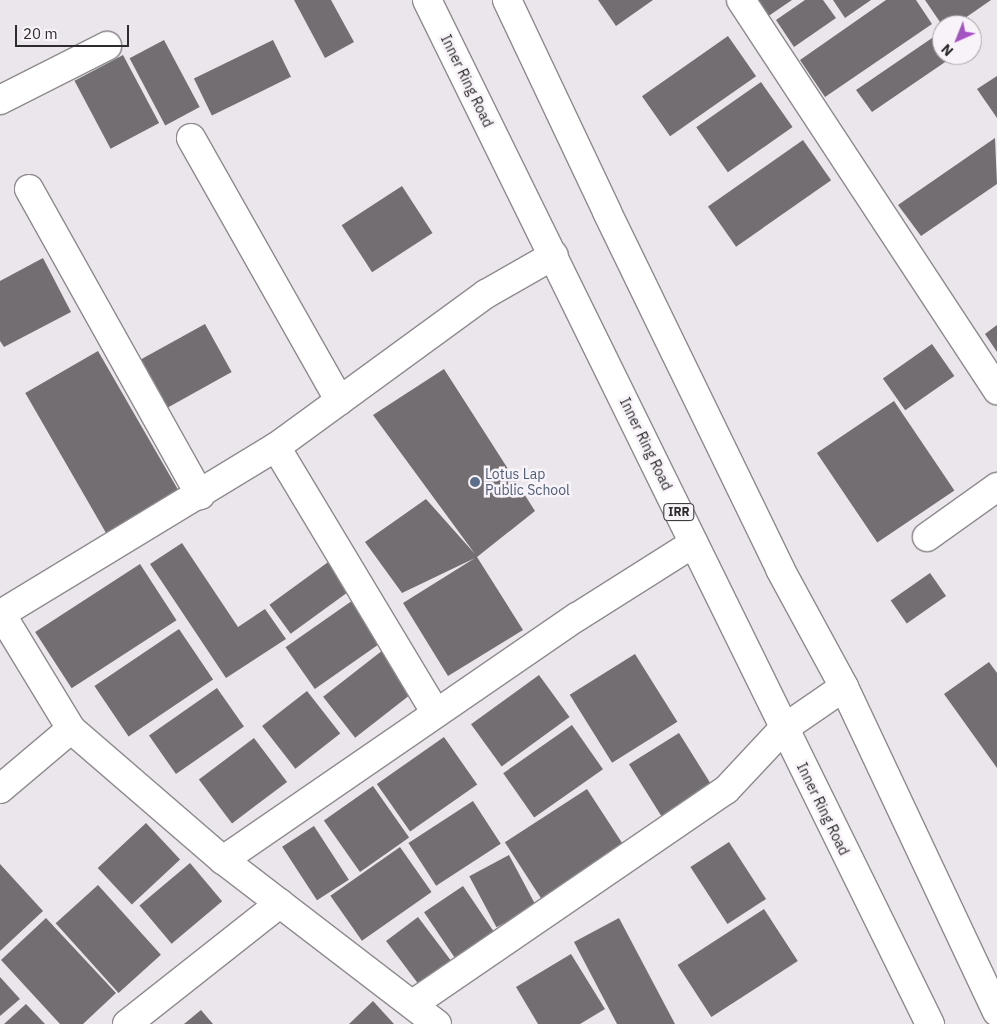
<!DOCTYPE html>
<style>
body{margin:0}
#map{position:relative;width:997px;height:1024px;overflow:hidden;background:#eae6eb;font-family:"IBM Plex Sans",sans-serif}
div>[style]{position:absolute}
.building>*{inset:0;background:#736e71;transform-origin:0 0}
.roads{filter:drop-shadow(1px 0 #8e8a8e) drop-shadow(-1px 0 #8e8a8e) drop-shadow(0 1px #8e8a8e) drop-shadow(0 -1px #8e8a8e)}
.minor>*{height:28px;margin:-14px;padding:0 14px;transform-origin:14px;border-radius:14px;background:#fff}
.trunk>*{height:28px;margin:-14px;padding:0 14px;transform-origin:14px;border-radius:14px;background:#fff}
.dots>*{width:14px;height:14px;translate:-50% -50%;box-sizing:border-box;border:2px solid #f7f3f8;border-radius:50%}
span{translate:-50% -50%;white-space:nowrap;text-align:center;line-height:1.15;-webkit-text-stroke:5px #f7f3f8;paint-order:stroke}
.shield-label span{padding:1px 4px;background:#f7f3f8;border:1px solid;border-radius:4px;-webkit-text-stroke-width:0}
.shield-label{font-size:12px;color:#2d2b2d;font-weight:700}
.street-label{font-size:14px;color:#2d2b2d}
.service-label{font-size:14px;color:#4e5e75}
.left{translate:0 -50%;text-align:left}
.north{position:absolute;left:932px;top:15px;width:50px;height:50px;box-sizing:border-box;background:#f7f3f8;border:1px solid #a6a3a7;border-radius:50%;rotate:224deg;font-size:14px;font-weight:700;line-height:20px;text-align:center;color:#2d2b2d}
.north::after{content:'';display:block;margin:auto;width:18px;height:22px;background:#a453c3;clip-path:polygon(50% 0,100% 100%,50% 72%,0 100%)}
.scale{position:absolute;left:15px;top:25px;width:114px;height:22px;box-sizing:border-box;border:2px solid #2d2b2d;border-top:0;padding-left:6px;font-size:15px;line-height:18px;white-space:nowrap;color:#2d2b2d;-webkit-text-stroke:4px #f7f3f8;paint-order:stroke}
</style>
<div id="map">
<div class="building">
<i style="clip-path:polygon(294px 0,331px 0,354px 42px,325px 58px)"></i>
<i style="clip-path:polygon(598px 0,653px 0,616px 26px)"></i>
<i style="clip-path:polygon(755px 0,792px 0,767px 17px)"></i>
<i style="clip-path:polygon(805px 0,823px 0,836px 18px,794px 47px,776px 20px)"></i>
<i style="clip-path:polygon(833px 0,871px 0,845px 18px)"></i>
<i style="clip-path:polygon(886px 0,916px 0,932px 24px,825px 97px,800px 60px)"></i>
<i style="clip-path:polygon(925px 0,991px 0,955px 25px,942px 25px)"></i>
<i style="left:728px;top:36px;width:49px;height:105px;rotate:55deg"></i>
<i style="clip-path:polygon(935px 36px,942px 46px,942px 55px,949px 55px,951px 58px,872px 112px,856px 90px)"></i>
<i style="left:164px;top:40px;width:76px;height:39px;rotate:62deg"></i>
<i style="left:273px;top:40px;width:41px;height:88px;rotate:64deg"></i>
<i style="left:123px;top:55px;width:77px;height:55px;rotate:62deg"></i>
<i style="clip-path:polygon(997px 76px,997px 118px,977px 89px)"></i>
<i style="left:761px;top:82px;width:55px;height:79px;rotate:55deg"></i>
<i style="clip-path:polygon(995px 138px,997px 184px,921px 236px,898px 205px)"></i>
<i style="left:803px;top:140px;width:49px;height:116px;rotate:55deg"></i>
<i style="left:402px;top:186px;width:56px;height:72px;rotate:57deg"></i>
<i style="clip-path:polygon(43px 258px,71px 312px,4px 347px,0 341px,0 281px)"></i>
<i style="left:205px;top:324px;width:55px;height:75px;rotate:61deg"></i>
<i style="clip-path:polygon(997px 325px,997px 352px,985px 334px)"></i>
<i style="left:932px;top:344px;width:39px;height:60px;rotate:55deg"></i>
<i style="left:98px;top:351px;width:167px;height:84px;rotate:60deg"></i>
<i style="clip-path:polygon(444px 369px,535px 511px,477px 557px,523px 630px,448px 676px,403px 603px,475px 558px,402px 593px,365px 542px,426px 499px,475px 554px,373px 415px)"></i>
<i style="left:894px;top:401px;width:108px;height:93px;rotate:56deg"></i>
<i style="clip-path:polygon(182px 543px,238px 627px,265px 609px,286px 639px,226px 678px,150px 564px)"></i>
<i style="left:331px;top:560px;width:36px;height:76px;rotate:54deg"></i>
<i style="left:140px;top:564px;width:67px;height:125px;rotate:57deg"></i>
<i style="left:930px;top:573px;width:28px;height:48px;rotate:55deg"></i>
<i style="left:356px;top:598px;width:51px;height:86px;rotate:55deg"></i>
<i style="left:179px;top:629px;width:61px;height:102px;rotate:56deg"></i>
<i style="left:383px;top:650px;width:52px;height:76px;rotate:52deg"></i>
<i style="left:635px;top:654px;width:80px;height:77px;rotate:58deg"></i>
<i style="clip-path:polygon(989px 662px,997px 673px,997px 768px,944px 694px)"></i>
<i style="left:539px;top:675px;width:52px;height:84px;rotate:54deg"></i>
<i style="left:217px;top:688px;width:47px;height:83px;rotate:55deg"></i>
<i style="left:307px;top:691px;width:54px;height:57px;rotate:52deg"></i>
<i style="left:572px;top:725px;width:54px;height:84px;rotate:55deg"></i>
<i style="left:679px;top:733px;width:62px;height:59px;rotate:58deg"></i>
<i style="left:444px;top:737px;width:58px;height:82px;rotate:55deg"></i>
<i style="left:254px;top:738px;width:55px;height:69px;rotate:53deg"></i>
<i style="left:373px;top:786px;width:63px;height:60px;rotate:55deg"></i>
<i style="left:587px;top:789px;width:69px;height:98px;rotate:57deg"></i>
<i style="left:473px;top:801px;width:51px;height:77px;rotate:57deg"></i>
<i style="left:146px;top:823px;width:50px;height:66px;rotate:47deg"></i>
<i style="left:314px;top:826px;width:64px;height:38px;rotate:57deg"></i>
<i style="left:729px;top:842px;width:68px;height:46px;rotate:57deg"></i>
<i style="left:400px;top:847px;width:55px;height:85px;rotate:55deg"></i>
<i style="left:509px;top:855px;width:58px;height:45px;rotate:62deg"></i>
<i style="left:190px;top:863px;width:50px;height:66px;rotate:50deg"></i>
<i style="clip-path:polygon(0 864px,43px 911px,0 951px)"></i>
<i style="left:98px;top:885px;width:94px;height:57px;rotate:48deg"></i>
<i style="left:463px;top:886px;width:61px;height:47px;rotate:56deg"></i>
<i style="left:764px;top:909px;width:62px;height:103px;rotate:57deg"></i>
<i style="left:418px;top:917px;width:59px;height:40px;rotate:53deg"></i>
<i style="clip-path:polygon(46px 918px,116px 993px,83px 1024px,60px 1024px,1px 960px)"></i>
<i style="clip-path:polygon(619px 918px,675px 1024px,617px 1024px,574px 942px)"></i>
<i style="clip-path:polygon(571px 954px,605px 1009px,580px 1024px,538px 1024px,516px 987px)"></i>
<i style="clip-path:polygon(0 977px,20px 999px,0 1016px)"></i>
<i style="clip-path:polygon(373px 1001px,394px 1024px,349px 1024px)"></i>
<i style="clip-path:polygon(26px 1004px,45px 1024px,4px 1024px)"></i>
<i style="clip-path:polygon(201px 1010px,213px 1024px,184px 1024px)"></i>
</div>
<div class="roads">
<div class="minor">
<i style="left:741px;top:0;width:467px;rotate:56.7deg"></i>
<i style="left:0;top:100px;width:120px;rotate:-26.8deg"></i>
<i style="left:191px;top:138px;width:302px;rotate:60.5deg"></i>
<i style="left:29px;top:189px;width:351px;rotate:60.8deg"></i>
<i style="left:276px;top:447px;width:310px;rotate:59deg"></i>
<i style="left:927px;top:537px;width:86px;rotate:-35.5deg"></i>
<i style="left:0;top:612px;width:137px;rotate:58.7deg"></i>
<i style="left:1px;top:614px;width:322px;rotate:-31.3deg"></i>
<i style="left:276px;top:447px;width:260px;rotate:-36.1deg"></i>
<i style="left:486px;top:294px;width:78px;rotate:-29.8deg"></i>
<i style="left:0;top:789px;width:93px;rotate:-40.2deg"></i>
<i style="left:71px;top:729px;width:201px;rotate:40.8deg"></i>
<i style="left:413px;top:1004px;width:379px;rotate:-34.4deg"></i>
<i style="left:726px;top:790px;width:83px;rotate:-46.9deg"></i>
<i style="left:783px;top:729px;width:74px;rotate:-34.5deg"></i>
<i style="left:127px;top:1024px;width:195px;rotate:-38.3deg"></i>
<i style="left:437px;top:1024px;width:270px;rotate:-142.5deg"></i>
<i style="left:223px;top:860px;width:429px;rotate:-34.5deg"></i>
<i style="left:577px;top:617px;width:138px;rotate:-32.3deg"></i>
</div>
<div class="trunk">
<i style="left:427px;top:0;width:1141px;rotate:63.84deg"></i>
<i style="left:507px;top:0;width:234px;rotate:64.7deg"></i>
<i style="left:607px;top:212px;width:397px;rotate:64.1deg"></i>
<i style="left:780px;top:569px;width:134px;rotate:61.5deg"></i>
<i style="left:844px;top:687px;width:359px;rotate:64.8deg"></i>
</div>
</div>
<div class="dots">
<i style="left:475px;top:482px;background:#5c6f8a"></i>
</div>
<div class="shield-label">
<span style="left:679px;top:512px">IRR</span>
</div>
<div class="street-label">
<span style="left:467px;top:81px;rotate:64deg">Inner Ring Road</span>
<span style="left:646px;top:444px;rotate:64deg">Inner Ring Road</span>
<span style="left:823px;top:809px;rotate:64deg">Inner Ring Road</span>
</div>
<div class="service-label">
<span class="left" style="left:485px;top:482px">Lotus Lap<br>Public School</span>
</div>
<div class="north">N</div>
<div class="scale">20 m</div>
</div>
